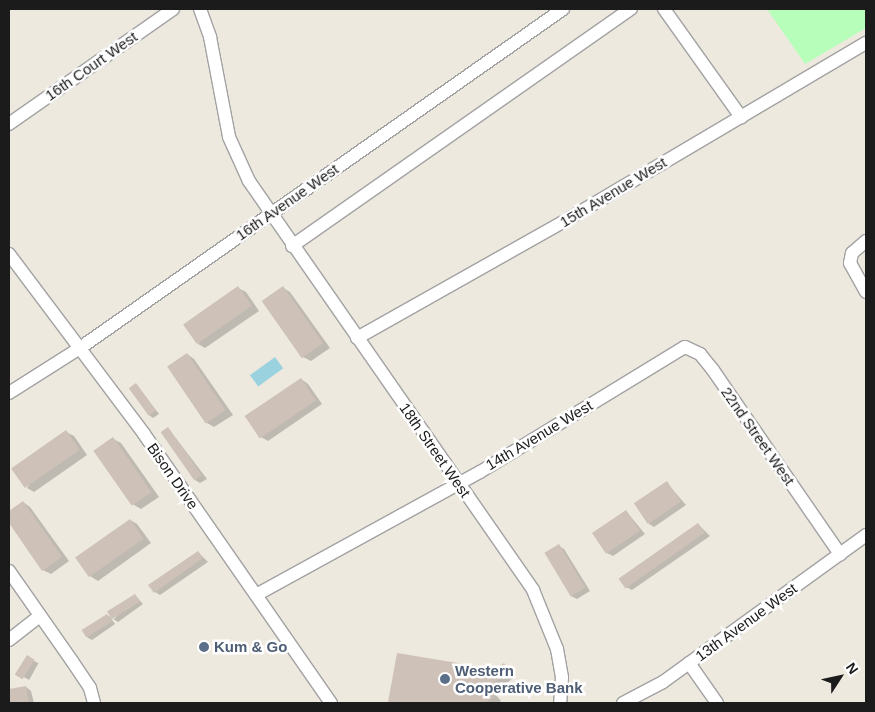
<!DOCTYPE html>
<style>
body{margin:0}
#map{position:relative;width:875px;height:712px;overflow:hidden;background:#eee9df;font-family:Arial,sans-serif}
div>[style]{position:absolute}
.park>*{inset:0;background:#b6feba}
.water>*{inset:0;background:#9bd2e0;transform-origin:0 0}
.shadow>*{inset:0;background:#0003;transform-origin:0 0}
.building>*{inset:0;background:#cec1b8;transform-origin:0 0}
.roads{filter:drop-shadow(1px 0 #a2a2a2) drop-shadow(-1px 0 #a2a2a2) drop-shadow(0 1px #a2a2a2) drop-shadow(0 -1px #a2a2a2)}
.minor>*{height:12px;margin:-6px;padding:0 6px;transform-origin:6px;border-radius:6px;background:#fff}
.dots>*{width:14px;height:14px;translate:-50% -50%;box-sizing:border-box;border:2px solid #fff;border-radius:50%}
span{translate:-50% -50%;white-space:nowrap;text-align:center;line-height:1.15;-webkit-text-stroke:5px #fff;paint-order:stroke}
.street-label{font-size:15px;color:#1b1b1b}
.service-label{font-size:15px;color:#4e5e75;font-weight:700}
.left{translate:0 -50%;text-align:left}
.frame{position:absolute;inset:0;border:10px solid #1b1b1b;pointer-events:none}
.north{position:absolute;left:815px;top:652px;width:50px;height:50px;-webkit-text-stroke:4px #fff;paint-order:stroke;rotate:55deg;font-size:14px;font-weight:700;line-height:20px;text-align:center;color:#1b1b1b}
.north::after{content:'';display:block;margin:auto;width:18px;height:22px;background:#1b1b1b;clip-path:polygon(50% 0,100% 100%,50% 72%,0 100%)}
</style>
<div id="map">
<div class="park">
<i style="clip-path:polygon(767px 9px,866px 9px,866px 28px,805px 64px)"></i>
</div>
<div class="water">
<i style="left:275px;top:357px;width:14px;height:31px;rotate:54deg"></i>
</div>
<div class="shadow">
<i style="clip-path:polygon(238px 288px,246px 292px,259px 311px,205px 348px,198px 344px)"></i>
<i style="clip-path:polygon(283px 288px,290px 292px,330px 348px,311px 361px,303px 357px)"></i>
<i style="clip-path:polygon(187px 354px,194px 359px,233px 415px,214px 427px,207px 423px)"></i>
<i style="clip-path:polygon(301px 379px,308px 384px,322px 404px,268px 441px,261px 437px)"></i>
<i style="clip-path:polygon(136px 384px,159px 414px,153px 418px,150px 416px)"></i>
<i style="clip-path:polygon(168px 428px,207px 479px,200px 483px,195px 480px)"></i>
<i style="clip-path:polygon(66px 432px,74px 436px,87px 455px,34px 492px,27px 488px)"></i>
<i style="clip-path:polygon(113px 439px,121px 443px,159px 497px,141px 509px,134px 505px)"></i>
<i style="clip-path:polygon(667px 483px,686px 505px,654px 527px,649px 524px)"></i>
<i style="clip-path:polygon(23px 502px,30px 507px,69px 561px,51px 574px,43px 570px,9px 521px,9px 512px)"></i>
<i style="clip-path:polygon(626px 511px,645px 534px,613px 556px,607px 553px)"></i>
<i style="clip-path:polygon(130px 520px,137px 524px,151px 543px,98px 581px,90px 576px)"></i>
<i style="clip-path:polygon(698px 524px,710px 536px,632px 590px,626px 587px,620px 578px)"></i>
<i style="clip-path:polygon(559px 546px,564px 549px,590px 591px,577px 599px,571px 596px)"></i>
<i style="clip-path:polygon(198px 552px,208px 562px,160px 595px,155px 592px)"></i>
<i style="clip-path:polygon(135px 595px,143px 604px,118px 622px,110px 617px,115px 624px,92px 640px,88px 638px,84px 631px,107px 615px,114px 619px)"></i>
<i style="left:27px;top:657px;width:13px;height:19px;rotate:29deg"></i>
<i style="clip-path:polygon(504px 665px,516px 675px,495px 694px,501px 701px,498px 703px,390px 701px,475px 667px,487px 677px)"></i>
<i style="clip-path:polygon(26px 687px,31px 691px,34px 703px,9px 703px,9px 690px)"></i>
</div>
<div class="building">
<i style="left:238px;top:286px;width:24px;height:67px;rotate:55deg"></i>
<i style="left:283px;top:286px;width:70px;height:26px;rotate:55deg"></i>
<i style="left:187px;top:353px;width:69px;height:24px;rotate:56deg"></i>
<i style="left:301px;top:378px;width:27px;height:68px;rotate:56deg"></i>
<i style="left:136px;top:383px;width:34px;height:9px;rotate:54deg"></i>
<i style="left:168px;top:427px;width:59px;height:9px;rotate:55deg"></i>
<i style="left:66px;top:430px;width:24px;height:67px;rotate:55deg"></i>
<i style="left:113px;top:437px;width:67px;height:24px;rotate:55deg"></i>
<i style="left:667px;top:481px;width:25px;height:40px;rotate:56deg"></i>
<i style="clip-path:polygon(23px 501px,62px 557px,42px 571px,9px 523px,9px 511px)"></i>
<i style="left:626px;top:510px;width:25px;height:41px;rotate:56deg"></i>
<i style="left:130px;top:519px;width:24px;height:67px;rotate:55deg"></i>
<i style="left:698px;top:523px;width:12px;height:97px;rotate:55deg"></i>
<i style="left:559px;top:544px;width:51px;height:17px;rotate:59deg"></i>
<i style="clip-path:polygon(198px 551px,203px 558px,154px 593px,148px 585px)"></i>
<i style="left:135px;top:594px;width:9px;height:33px;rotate:58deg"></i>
<i style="left:107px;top:614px;width:9px;height:30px;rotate:58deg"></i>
<i style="clip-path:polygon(397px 653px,476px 666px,484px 678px,504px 663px,509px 670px,488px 689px,494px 697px,485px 703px,397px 703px,388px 702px)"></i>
<i style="left:27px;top:655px;width:9px;height:23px;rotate:32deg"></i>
<i style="clip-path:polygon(26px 686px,29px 703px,9px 703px,9px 689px)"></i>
</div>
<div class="roads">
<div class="minor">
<i style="left:200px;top:9px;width:30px;rotate:70deg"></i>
<i style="left:210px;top:37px;width:102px;rotate:79.2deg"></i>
<i style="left:229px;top:137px;width:48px;rotate:65.6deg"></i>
<i style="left:249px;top:181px;width:498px;rotate:55.2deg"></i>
<i style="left:533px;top:590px;width:64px;rotate:67.9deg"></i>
<i style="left:557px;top:649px;width:28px;rotate:80deg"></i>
<i style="left:562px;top:677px;width:26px;rotate:94deg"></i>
<i style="left:664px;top:9px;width:133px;rotate:54.5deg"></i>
<i style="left:9px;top:124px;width:200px;rotate:-35deg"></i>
<i style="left:866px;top:241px;width:18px;rotate:139deg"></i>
<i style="left:852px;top:253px;width:10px;rotate:101deg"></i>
<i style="left:850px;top:263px;width:33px;rotate:61deg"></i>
<i style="left:292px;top:246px;width:414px;rotate:-35deg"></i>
<i style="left:9px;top:254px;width:225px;rotate:53.1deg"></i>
<i style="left:144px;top:434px;width:328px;rotate:55.2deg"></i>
<i style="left:357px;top:338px;width:236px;rotate:-29.4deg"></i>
<i style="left:563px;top:222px;width:352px;rotate:-30.6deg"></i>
<i style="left:9px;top:393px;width:84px;rotate:-32.4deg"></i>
<i style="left:80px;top:348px;width:590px;rotate:-35.06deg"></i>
<i style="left:9px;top:571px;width:110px;rotate:55deg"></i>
<i style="left:72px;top:661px;width:32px;rotate:56deg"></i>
<i style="left:90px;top:688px;width:16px;rotate:75deg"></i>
<i style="left:256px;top:595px;width:256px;rotate:-28.8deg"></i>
<i style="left:480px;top:472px;width:240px;rotate:-31.4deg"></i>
<i style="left:685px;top:347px;width:17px;rotate:25deg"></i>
<i style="left:700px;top:354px;width:21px;rotate:51deg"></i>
<i style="left:713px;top:370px;width:224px;rotate:55.4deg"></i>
<i style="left:9px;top:640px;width:39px;rotate:-38deg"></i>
<i style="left:689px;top:663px;width:49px;rotate:55deg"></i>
<i style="left:623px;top:703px;width:45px;rotate:-27.7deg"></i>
<i style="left:663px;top:682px;width:251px;rotate:-35.9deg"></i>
</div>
</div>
<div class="dots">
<i style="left:204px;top:647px;background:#5c6f8a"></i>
<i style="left:445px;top:679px;background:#5c6f8a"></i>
</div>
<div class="street-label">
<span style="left:91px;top:66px;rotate:-35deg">16th Court West</span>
<span style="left:613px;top:192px;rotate:-31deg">15th Avenue West</span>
<span style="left:287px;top:202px;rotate:-35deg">16th Avenue West</span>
<span style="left:539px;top:435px;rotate:-31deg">14th Avenue West</span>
<span style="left:758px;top:436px;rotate:55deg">22nd Street West</span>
<span style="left:435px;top:450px;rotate:55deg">18th Street West</span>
<span style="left:173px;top:476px;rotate:55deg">Bison Drive</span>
<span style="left:746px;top:622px;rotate:-36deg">13th Avenue West</span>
</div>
<div class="service-label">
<span class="left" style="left:214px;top:647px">Kum &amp; Go</span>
<span class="left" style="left:455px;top:679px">Western<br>Cooperative Bank</span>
</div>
<div class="frame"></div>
<div class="north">N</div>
</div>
